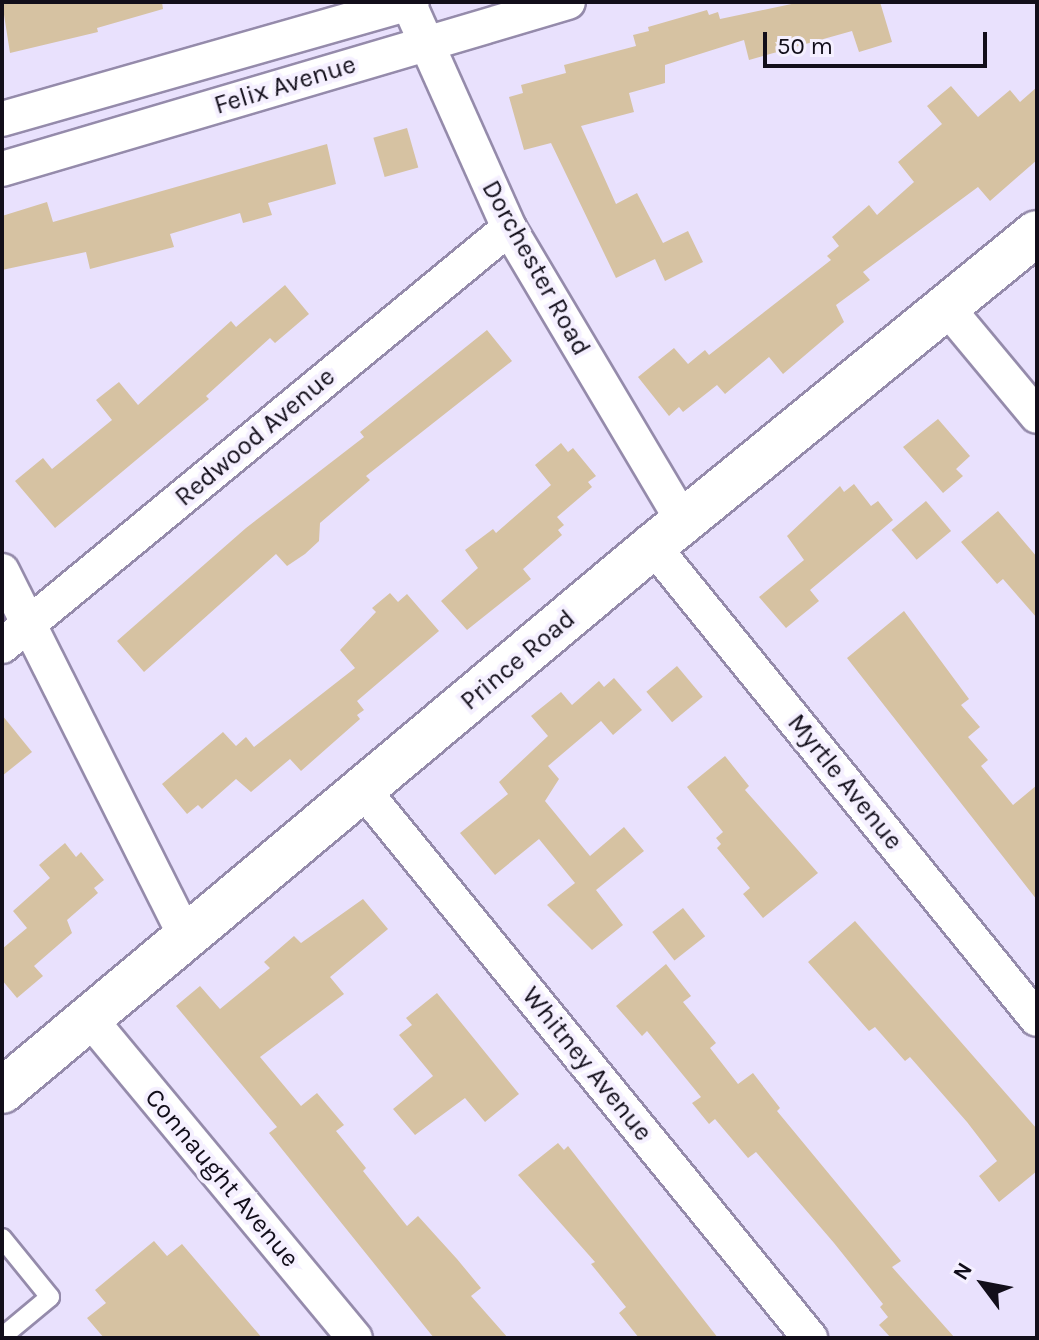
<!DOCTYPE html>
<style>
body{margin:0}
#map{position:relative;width:1039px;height:1340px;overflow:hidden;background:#e9e1fd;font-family:Karla,sans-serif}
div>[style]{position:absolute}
.building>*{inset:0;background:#d6c2a2;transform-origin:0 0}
.roads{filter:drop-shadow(2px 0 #958bab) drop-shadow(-2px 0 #958bab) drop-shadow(0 2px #958bab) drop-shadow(0 -2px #958bab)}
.service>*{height:18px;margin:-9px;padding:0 9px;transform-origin:9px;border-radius:9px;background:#fff}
.minor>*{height:34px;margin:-17px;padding:0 17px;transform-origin:17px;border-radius:17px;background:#fff}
.tertiary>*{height:44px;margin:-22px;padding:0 22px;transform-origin:22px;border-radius:22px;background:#fff}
span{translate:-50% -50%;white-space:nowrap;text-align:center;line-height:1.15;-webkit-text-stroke:8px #f5f0ff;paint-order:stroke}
.street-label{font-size:26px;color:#120e1a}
.frame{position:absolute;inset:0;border:4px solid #120e1a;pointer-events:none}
.north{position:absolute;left:943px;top:1244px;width:80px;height:80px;-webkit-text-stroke:6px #f5f0ff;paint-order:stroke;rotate:302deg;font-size:22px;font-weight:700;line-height:32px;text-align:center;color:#120e1a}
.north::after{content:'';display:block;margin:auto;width:28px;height:36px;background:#120e1a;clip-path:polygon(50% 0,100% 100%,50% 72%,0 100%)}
.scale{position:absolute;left:763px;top:32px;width:224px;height:36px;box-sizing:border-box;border:4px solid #120e1a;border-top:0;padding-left:10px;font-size:24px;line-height:28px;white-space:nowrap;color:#120e1a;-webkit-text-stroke:6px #f5f0ff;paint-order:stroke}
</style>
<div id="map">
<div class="building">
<i style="clip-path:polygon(2px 2px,162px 2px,163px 9px,97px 28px,98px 32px,10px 53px)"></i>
<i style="clip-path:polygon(801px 2px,880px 2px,892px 42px,859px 52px,852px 31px,749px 60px,744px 40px,665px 65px,665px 83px,629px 93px,634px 112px,581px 126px,616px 204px,637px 193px,663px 243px,688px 231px,703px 262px,665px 281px,655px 259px,616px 278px,551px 143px,524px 150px,509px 97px,523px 93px,521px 85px,566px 73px,564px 65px,636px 46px,633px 35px,649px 31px,648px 27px,707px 10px,709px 15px,718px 12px,720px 19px)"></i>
<i style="clip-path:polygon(951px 86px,978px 117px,1010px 90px,1020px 102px,1037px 87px,1037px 160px,990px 201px,978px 187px,863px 272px,870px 280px,836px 305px,844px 322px,783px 374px,769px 357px,725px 394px,717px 385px,683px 412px,679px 407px,669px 416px,638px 377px,674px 348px,688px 364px,705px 350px,709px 355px,831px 260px,827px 256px,839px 246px,832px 237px,869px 205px,877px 215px,914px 182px,898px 162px,942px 124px,927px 106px)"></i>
<i style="left:407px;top:128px;width:41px;height:35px;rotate:74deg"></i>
<i style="clip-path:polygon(327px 144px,336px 184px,268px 203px,272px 215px,243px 223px,240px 213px,170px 234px,174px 247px,90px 269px,86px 252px,2px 270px,2px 216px,47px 202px,53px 222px)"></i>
<i style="clip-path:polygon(285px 285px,309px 314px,275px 343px,270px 338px,206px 396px,209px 399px,55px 528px,15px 481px,43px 458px,52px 469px,112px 420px,96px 400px,119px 382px,138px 405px,231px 321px,236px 327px)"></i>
<i style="clip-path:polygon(487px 330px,512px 361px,366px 476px,370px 480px,320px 523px,319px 541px,305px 554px,287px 566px,276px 554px,144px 672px,117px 641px,246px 528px,364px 437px,360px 432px)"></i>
<i style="clip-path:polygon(938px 419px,970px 456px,956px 469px,963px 476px,943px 493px,903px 447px)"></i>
<i style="clip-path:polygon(561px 443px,568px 452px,573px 448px,596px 476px,588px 482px,592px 487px,557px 517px,564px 525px,558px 530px,562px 535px,523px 569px,531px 579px,467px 630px,441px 601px,478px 568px,465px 550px,493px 529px,496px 533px,551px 485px,535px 465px)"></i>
<i style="clip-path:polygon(854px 484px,871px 506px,878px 501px,893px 520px,810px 590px,819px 601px,786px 628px,759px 597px,804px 560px,787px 536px,840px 486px,844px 492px)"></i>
<i style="left:926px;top:501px;width:39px;height:45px;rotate:50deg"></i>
<i style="clip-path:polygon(998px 511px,1037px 557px,1037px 618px,1003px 579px,997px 584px,961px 542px)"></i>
<i style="clip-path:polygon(390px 593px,398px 602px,407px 594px,439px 631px,357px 701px,364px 710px,357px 715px,360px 719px,301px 771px,290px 759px,251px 792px,236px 779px,202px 809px,198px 805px,187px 814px,162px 784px,223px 732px,236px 746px,246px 737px,254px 747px,355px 668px,340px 650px,376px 612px,372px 608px)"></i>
<i style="clip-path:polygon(904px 611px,969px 699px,961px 705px,980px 727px,968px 737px,988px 760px,981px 766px,1013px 805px,1037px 785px,1037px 900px,847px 658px)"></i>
<i style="left:677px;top:666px;width:40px;height:40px;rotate:50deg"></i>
<i style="clip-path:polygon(614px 678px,642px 710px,613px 735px,601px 721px,548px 766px,559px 779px,545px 801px,590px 856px,624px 827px,644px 851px,596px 890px,623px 925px,592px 950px,547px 905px,575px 883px,539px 839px,495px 875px,460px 833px,508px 794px,499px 782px,548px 736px,531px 716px,561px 692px,572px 705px,599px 681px,604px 687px)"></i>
<i style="clip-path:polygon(2px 715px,32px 752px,2px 776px)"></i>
<i style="clip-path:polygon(725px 756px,749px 786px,745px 790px,818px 873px,763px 918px,743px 894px,750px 888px,717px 848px,721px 844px,716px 838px,723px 832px,687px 787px)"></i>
<i style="clip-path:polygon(65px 843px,76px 857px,81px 852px,104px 880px,94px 888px,98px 893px,67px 920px,72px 933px,34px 966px,43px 976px,17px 998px,2px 980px,2px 949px,27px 928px,13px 911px,50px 878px,39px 865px)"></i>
<i style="clip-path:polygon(363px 899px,388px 929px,330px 977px,344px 994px,260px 1057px,301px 1106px,317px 1093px,344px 1125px,336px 1131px,366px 1168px,363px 1171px,407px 1226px,418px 1216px,457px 1259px,481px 1288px,471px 1296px,508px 1338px,434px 1338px,269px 1133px,277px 1127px,176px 1006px,200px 986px,220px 1009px,270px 968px,264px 962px,294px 936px,301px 943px)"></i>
<i style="left:683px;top:908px;width:36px;height:39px;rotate:52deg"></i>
<i style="clip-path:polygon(855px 921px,1037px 1129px,1037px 1171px,999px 1202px,979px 1176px,997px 1161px,967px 1122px,910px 1057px,905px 1061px,875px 1027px,869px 1031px,808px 962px)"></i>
<i style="clip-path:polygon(666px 964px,691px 996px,683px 1002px,716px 1043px,710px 1048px,738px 1084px,753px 1073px,780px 1108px,777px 1111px,901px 1261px,892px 1267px,955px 1338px,891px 1338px,879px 1325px,888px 1317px,880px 1307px,883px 1304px,834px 1243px,756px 1152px,748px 1158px,715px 1119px,709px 1124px,692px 1103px,701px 1097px,647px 1031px,642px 1036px,616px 1006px)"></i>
<i style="clip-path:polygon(437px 993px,519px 1094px,485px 1122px,465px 1098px,415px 1135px,393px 1109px,433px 1076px,399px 1035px,412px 1025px,406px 1018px)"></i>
<i style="clip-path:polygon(558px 1143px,564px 1150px,568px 1146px,718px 1338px,639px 1338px,619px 1313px,626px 1307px,591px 1264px,595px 1262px,518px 1175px)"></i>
<i style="clip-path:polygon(154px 1241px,167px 1256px,182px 1244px,262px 1338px,104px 1338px,87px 1318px,106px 1303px,95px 1290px)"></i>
</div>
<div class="roads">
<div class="service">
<i style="left:2px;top:1238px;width:76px;rotate:50.9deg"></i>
<i style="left:50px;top:1297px;width:62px;rotate:140.2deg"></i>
</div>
<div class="minor">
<i style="left:408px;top:2px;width:248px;rotate:65.9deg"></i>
<i style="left:509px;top:228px;width:343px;rotate:59.3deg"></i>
<i style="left:2px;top:119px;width:426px;rotate:-15.9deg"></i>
<i style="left:2px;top:169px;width:590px;rotate:-16.44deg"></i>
<i style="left:948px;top:309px;width:139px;rotate:50.2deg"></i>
<i style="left:653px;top:546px;width:609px;rotate:50.93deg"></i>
<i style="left:2px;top:571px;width:407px;rotate:63.3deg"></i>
<i style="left:2px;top:646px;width:657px;rotate:-39.5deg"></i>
<i style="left:364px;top:791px;width:706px;rotate:50.81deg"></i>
<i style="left:89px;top:1018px;width:416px;rotate:50.3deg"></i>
</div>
<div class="tertiary">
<i style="left:2px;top:1091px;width:849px;rotate:-39.94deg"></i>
<i style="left:653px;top:546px;width:495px;rotate:-39.2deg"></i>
</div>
</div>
<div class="street-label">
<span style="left:285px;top:85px;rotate:-17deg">Felix Avenue</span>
<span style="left:536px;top:268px;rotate:61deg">Dorchester Road</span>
<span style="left:255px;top:437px;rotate:-40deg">Redwood Avenue</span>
<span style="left:518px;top:660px;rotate:-40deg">Prince Road</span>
<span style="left:845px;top:782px;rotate:51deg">Myrtle Avenue</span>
<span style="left:587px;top:1064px;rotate:51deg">Whitney Avenue</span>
<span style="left:222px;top:1178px;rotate:50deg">Connaught Avenue</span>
</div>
<div class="frame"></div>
<div class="north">N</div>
<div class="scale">50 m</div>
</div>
